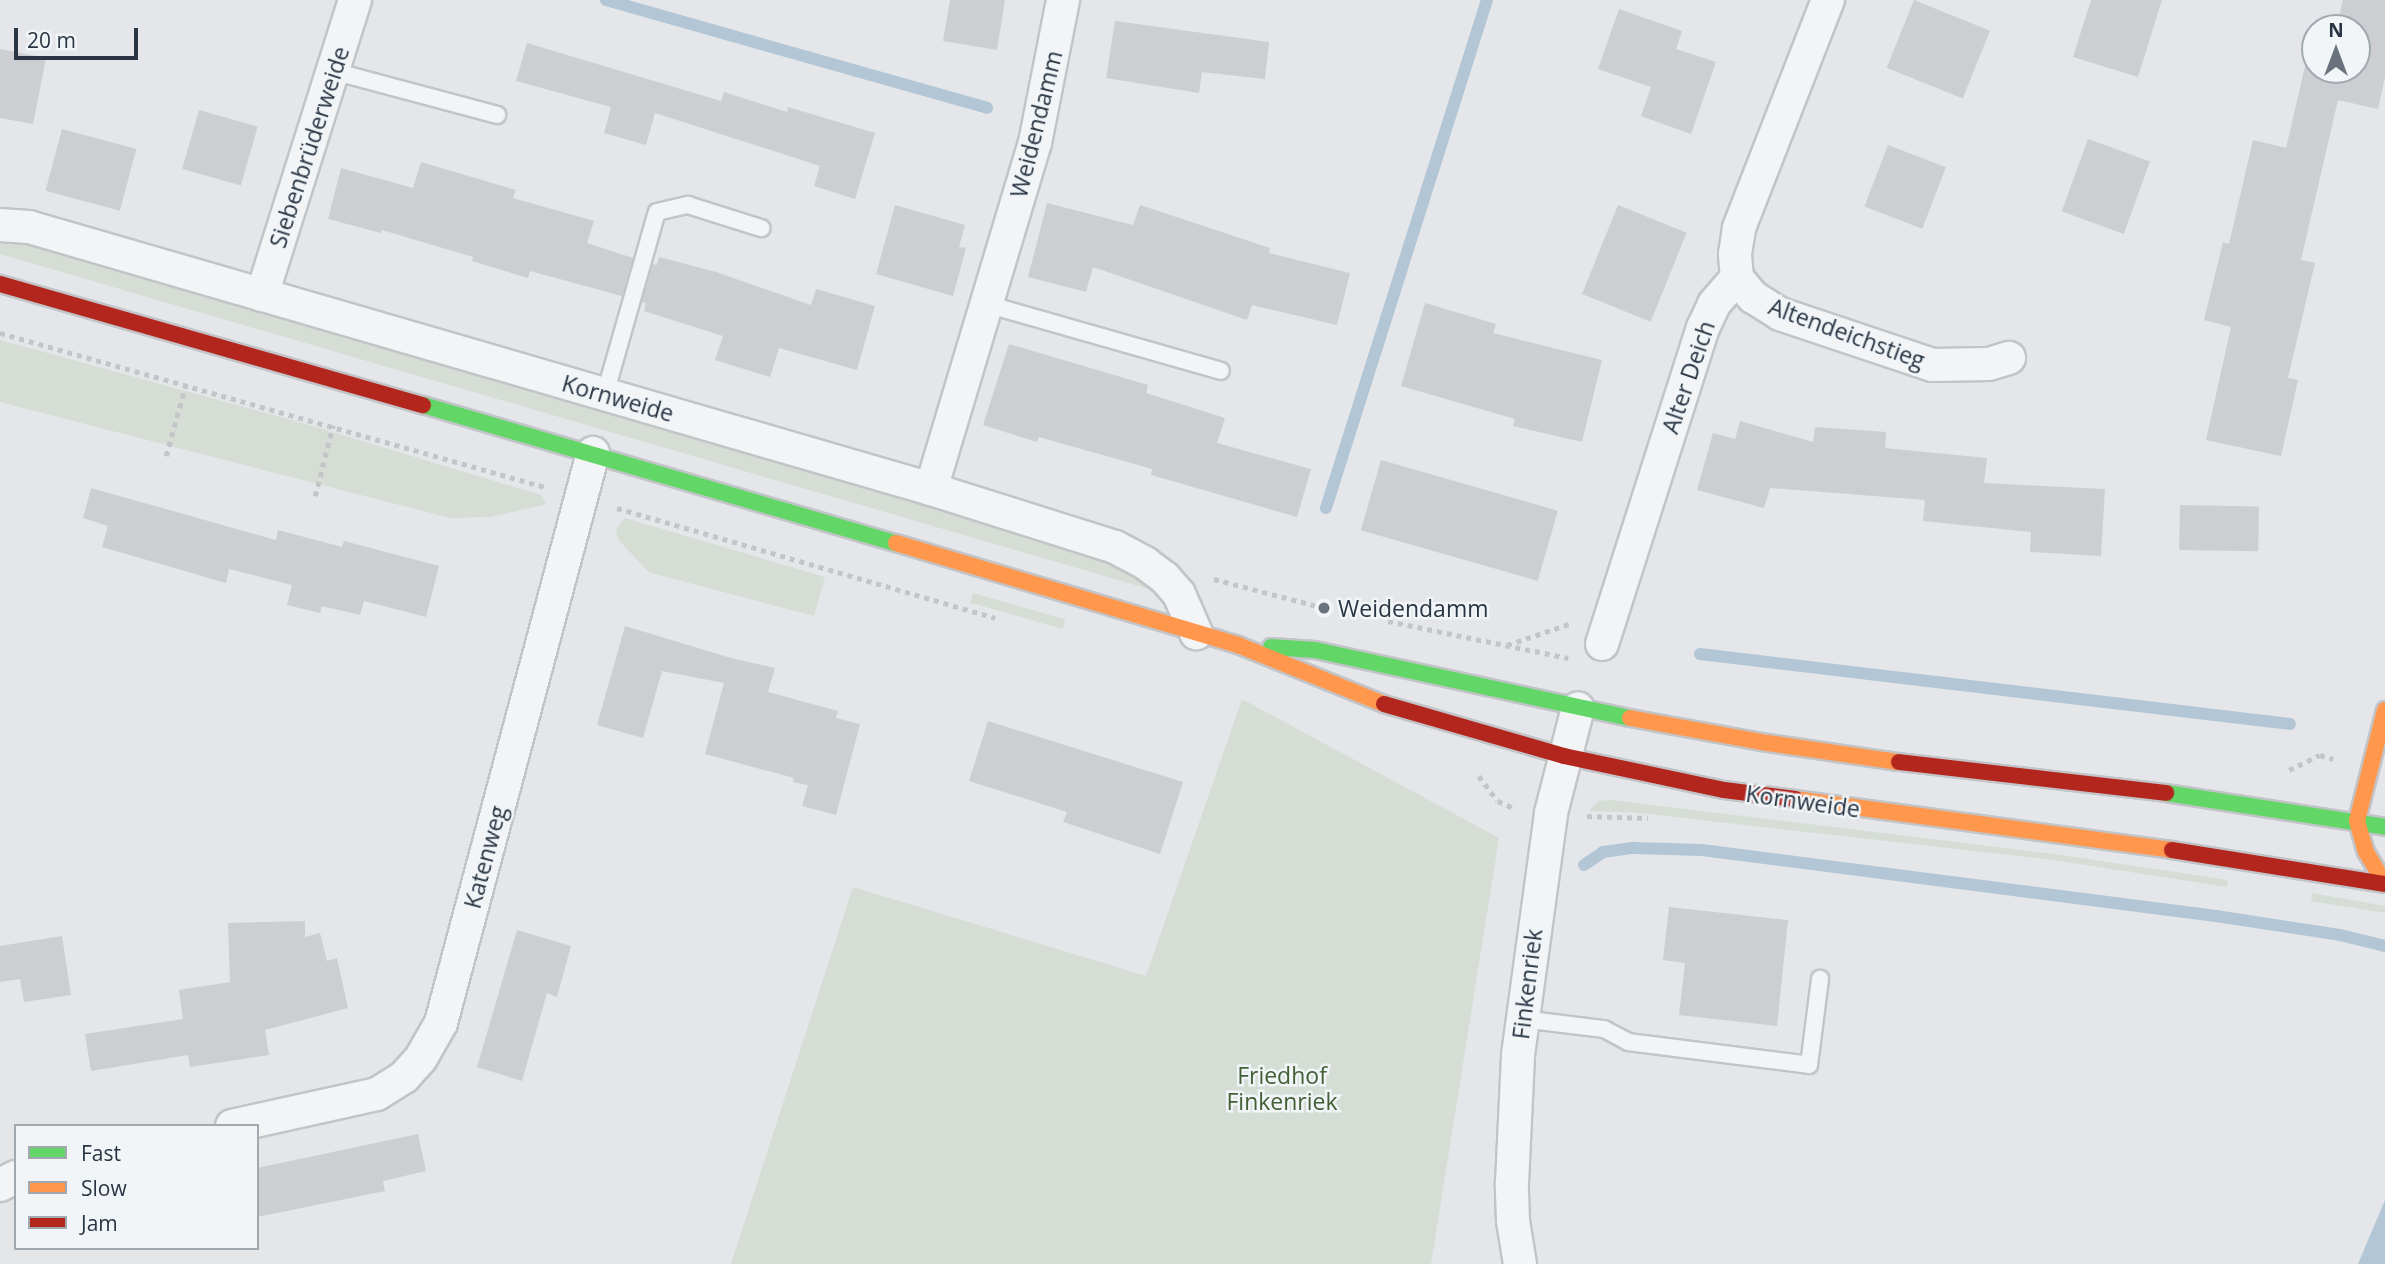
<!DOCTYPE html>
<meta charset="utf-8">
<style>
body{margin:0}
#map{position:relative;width:2385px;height:1264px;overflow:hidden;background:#e4e6e9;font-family:"Open Sans",sans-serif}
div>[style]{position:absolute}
.green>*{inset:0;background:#d5ddd4;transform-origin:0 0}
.water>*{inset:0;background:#b2c6d5}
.stream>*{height:12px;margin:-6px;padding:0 6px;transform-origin:6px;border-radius:6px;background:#b2c6d5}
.building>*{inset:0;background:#ccced1;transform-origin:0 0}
.path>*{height:4.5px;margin-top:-2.25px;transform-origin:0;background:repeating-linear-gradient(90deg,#c3c5c9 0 5px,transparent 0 10px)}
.roads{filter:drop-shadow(2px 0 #c2c4c7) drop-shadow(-2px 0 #c2c4c7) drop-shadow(0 2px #c2c4c7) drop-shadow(0 -2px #c2c4c7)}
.lane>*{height:16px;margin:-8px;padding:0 8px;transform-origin:8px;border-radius:8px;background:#f3f4f6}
.street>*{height:32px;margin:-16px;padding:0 16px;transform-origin:16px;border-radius:16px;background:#f3f4f6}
.fast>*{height:16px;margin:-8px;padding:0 8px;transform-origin:8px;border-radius:8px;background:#63d668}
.slow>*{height:16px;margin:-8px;padding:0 8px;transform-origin:8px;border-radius:8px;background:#ff974d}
.jam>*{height:16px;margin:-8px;padding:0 8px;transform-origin:8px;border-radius:8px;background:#b3261e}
.dots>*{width:19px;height:19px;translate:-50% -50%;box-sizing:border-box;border:4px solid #f1f5f8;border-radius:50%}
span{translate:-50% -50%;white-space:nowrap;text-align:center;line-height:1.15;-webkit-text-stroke:5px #f1f5f8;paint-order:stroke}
.street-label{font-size:23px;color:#293543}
.poi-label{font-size:23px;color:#293543}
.left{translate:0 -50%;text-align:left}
.park-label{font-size:23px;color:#425f36}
.legend{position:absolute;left:14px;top:1124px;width:245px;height:126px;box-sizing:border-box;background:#f1f5f8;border:2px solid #a1a8b0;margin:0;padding:9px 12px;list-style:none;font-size:21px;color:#293543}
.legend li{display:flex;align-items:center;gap:14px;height:35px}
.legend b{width:35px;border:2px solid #a1a8b0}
.north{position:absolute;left:2301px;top:14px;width:70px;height:70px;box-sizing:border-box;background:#f1f5f8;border:2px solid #a1a8b0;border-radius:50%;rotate:0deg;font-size:19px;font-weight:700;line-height:28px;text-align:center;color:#293543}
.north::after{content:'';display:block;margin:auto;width:24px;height:32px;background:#6a737d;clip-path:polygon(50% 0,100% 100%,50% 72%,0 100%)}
.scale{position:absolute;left:14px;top:28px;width:124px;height:32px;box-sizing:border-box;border:4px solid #293543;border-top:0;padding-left:9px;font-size:21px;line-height:24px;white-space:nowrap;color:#293543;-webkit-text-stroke:5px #f1f5f8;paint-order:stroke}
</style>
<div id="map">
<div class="green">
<i style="clip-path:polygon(8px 235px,1111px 557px,1150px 583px,1149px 589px,0 254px,0 236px)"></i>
<i style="clip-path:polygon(0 340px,299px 422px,541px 495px,547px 504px,490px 517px,450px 518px,0 402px)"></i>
<i style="clip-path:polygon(625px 518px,825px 577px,814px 616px,648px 572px,618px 539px,616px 530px)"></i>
<i style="left:973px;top:593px;width:96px;height:10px;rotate:16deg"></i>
<i style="clip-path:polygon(1242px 699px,1499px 838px,1431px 1264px,731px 1264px,853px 887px,1146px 976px)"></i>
<i style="clip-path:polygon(1611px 800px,2055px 854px,2228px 880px,2227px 887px,2053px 860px,1640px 813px,1589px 811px,1598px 801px)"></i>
<i style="clip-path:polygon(2312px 893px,2385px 906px,2385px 913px,2311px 901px)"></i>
</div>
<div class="water">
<i style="clip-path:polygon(2385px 1200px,2385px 1264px,2358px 1264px)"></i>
</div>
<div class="stream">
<i style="left:606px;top:0;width:396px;rotate:15.8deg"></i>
<i style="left:1326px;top:508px;width:533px;rotate:-72.42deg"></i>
<i style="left:1700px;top:654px;width:594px;rotate:6.77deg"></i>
<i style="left:1584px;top:865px;width:23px;rotate:-34deg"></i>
<i style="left:1603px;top:852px;width:30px;rotate:-8deg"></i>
<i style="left:1633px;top:848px;width:69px;rotate:1.7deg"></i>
<i style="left:1702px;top:850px;width:518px;rotate:7.32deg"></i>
<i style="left:2216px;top:916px;width:125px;rotate:8.7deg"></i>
<i style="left:2340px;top:935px;width:46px;rotate:13.7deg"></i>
</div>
<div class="building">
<i style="clip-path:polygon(950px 0,1005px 0,997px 50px,943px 41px)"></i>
<i style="left:1914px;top:0;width:82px;height:73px;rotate:22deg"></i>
<i style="clip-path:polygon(2091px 0,2162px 0,2138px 77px,2073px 57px)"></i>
<i style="clip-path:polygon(2343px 0,2385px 0,2385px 77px,2378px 109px,2338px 100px,2301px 260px,2315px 263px,2288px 378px,2298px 380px,2281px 456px,2206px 440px,2231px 327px,2204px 320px,2223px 242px,2229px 244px,2253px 140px,2286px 148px,2312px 36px,2315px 37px,2315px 70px,2357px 70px,2357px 28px,2336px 28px)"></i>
<i style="clip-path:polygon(1619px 9px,1682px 31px,1676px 49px,1716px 62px,1691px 134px,1641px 116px,1651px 87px,1598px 69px)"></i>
<i style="clip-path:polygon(1115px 21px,1269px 42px,1265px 79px,1202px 72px,1199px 93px,1106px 78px)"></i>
<i style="clip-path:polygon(527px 43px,721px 101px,724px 92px,787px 112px,788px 107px,875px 133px,855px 199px,814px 186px,820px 166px,655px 113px,646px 145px,604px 133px,611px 107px,516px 81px)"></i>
<i style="clip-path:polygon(0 49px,46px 58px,33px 124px,0 118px)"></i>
<i style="left:199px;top:110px;width:61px;height:61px;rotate:16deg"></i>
<i style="left:62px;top:129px;width:77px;height:64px;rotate:15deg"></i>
<i style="left:2088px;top:139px;width:66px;height:77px;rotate:20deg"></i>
<i style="left:1888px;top:145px;width:62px;height:66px;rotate:21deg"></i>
<i style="clip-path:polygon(421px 162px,516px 190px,513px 198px,594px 221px,587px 243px,633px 258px,622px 296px,530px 271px,528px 278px,472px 261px,473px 257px,382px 230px,381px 233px,328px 219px,341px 168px,413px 188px)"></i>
<i style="clip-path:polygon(1047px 203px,1133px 225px,1140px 205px,1270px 248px,1269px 253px,1350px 273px,1337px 325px,1252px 305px,1247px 320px,1093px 267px,1086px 292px,1028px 277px)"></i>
<i style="clip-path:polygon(895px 205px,965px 225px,959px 247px,966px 248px,953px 296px,876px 274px)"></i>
<i style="left:1618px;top:205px;width:74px;height:96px;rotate:22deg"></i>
<i style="clip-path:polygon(659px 257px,716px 272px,811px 305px,816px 289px,875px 306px,857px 370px,779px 348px,770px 377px,715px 360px,723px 336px,644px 311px,646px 303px,642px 302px,653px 264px,657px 265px)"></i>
<i style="clip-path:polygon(1425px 303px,1496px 324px,1493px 333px,1602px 360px,1582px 442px,1513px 426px,1515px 419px,1401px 386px)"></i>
<i style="clip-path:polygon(1009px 344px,1148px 385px,1146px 393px,1225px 418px,1217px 443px,1311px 469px,1297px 517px,1151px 475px,1152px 469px,1039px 437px,1037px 442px,983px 425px)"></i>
<i style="clip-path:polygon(1740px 421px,1813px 442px,1815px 427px,1886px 432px,1885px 448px,1987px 458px,1984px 483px,2105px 489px,2101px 556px,2030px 552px,2031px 532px,1923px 521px,1925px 500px,1770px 488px,1764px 508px,1697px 490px,1713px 433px,1735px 439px)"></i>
<i style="left:1381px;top:460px;width:184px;height:73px;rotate:16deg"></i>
<i style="clip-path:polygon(91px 488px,276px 540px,278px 530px,342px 547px,344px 541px,439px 566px,426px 617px,364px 601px,360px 615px,322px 606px,320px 613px,287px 605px,292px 585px,229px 569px,226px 583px,102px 547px,108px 526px,83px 518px)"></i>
<i style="left:2180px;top:505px;width:79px;height:45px;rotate:1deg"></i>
<i style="clip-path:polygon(625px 626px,731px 658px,775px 668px,768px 692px,838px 711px,836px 718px,860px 724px,836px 815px,802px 806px,808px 785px,793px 782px,794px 778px,705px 754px,724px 683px,662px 671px,643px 738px,597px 725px)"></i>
<i style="clip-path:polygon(988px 721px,1183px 782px,1160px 854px,1063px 822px,1067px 812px,969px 781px)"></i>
<i style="clip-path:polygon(1669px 907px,1788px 920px,1777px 1026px,1679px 1015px,1685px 963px,1663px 960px)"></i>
<i style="clip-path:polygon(305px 921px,305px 937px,320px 933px,327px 961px,337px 958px,348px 1008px,265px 1030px,269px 1055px,190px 1067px,188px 1055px,91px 1071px,85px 1034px,183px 1019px,179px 990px,230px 982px,228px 923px)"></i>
<i style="clip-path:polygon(517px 930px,571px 946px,557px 997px,547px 993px,522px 1081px,477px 1067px)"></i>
<i style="clip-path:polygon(62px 936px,71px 995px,24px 1002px,20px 979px,0 982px,0 946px)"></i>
<i style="clip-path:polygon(418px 1134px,426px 1171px,383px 1181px,385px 1191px,257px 1217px,257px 1168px)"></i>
</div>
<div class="path">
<i style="left:0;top:333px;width:566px;rotate:15.78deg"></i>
<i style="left:166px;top:456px;width:75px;rotate:-74.5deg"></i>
<i style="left:315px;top:496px;width:73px;rotate:-75.8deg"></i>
<i style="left:617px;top:508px;width:394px;rotate:16.2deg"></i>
<i style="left:1214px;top:579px;width:111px;rotate:14.7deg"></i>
<i style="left:1388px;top:621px;width:184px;rotate:11.6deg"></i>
<i style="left:1507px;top:645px;width:65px;rotate:-18.7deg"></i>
<i style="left:2289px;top:770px;width:34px;rotate:-26deg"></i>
<i style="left:2320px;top:755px;width:14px;rotate:17deg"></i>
<i style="left:1479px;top:776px;width:31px;rotate:53deg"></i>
<i style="left:1498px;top:801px;width:20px;rotate:24deg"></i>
<i style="left:1587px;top:816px;width:61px;rotate:1.9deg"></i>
</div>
<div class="roads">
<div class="lane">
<i style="left:333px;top:71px;width:170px;rotate:15deg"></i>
<i style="left:986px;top:304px;width:244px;rotate:15.9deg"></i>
<i style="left:605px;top:394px;width:189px;rotate:-74.1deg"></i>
<i style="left:657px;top:212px;width:32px;rotate:-13deg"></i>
<i style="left:688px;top:205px;width:77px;rotate:17.5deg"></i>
<i style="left:1522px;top:1019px;width:83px;rotate:7deg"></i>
<i style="left:1604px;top:1029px;width:27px;rotate:28deg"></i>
<i style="left:1628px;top:1042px;width:182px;rotate:7.2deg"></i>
<i style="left:1809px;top:1065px;width:87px;rotate:-82.7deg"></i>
</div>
<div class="street">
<i style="left:0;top:225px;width:29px;rotate:4deg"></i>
<i style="left:29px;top:227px;width:939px;rotate:16.2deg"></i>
<i style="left:931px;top:489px;width:193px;rotate:17.5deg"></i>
<i style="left:1115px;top:547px;width:34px;rotate:28deg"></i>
<i style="left:1145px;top:563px;width:25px;rotate:37deg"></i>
<i style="left:1165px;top:578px;width:21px;rotate:49deg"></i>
<i style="left:1179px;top:594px;width:43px;rotate:66.4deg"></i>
<i style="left:1737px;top:278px;width:25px;rotate:50deg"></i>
<i style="left:1753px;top:297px;width:32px;rotate:32deg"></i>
<i style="left:1780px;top:314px;width:160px;rotate:18.5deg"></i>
<i style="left:1932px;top:365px;width:57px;rotate:-1deg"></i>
<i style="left:1989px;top:364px;width:21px;rotate:-17deg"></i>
<i style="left:262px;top:295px;width:309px;rotate:-72.5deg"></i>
<i style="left:931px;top:489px;width:361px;rotate:-73.3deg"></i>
<i style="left:1035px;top:143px;width:146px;rotate:-78.9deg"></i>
<i style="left:1602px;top:644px;width:332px;rotate:-72.3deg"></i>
<i style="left:1703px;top:328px;width:26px;rotate:-65deg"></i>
<i style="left:1714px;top:304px;width:35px;rotate:-49deg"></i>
<i style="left:1737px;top:278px;width:24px;rotate:-95deg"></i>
<i style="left:1735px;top:254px;width:26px;rotate:-81deg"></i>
<i style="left:1739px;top:228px;width:245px;rotate:-68.7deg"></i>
<i style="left:232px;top:1126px;width:148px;rotate:-12.4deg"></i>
<i style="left:377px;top:1094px;width:32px;rotate:-32deg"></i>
<i style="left:404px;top:1077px;width:25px;rotate:-48deg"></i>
<i style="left:421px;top:1058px;width:40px;rotate:-60.3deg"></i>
<i style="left:441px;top:1023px;width:590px;rotate:-75.07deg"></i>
<i style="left:0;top:1185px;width:18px;rotate:-27deg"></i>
<i style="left:1520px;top:1264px;width:44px;rotate:-99.2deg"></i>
<i style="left:1513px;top:1221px;width:38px;rotate:-92deg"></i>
<i style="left:1512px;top:1183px;width:128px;rotate:-87.3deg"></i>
<i style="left:1518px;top:1055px;width:244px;rotate:-82.2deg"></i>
<i style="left:1551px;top:813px;width:108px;rotate:-75.6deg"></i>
</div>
<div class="fast">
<i style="left:423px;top:405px;width:493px;rotate:16.3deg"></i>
<i style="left:1271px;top:647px;width:44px;rotate:3.9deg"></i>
<i style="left:1315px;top:650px;width:322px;rotate:12.2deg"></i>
<i style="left:2166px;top:793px;width:222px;rotate:8.8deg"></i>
</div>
<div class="slow">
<i style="left:896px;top:543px;width:357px;rotate:16.6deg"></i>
<i style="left:1238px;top:645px;width:157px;rotate:22deg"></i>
<i style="left:2385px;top:710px;width:114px;rotate:104.2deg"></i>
<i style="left:2357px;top:821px;width:32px;rotate:74deg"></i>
<i style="left:2366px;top:852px;width:37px;rotate:59deg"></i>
<i style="left:1630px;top:718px;width:140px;rotate:10.3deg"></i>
<i style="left:1768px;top:743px;width:132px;rotate:8.3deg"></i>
<i style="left:1795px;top:799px;width:380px;rotate:7.7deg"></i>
</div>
<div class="jam">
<i style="left:0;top:284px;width:440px;rotate:16deg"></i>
<i style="left:1384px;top:704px;width:187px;rotate:16.1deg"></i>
<i style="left:1564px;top:756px;width:164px;rotate:12deg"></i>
<i style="left:1724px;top:790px;width:72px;rotate:7.2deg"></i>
<i style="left:1899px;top:762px;width:269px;rotate:6.6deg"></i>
<i style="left:2172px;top:850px;width:216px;rotate:9.1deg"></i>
</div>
</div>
<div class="dots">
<i style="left:1324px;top:608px;background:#6a737d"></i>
</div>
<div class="street-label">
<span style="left:1036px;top:124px;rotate:-76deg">Weidendamm</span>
<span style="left:309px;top:147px;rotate:-72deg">Siebenbrüderweide</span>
<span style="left:1847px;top:333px;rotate:20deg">Altendeichstieg</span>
<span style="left:1688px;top:377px;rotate:-71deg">Alter Deich</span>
<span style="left:618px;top:398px;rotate:16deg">Kornweide</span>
<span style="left:1803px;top:801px;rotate:8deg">Kornweide</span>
<span style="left:485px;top:857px;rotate:-75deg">Katenweg</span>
<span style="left:1527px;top:984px;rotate:-83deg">Finkenriek</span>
</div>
<div class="poi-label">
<span class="left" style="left:1338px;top:608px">Weidendamm</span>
</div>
<div class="park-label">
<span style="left:1282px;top:1088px">Friedhof<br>Finkenriek</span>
</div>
<ul class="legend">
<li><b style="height:9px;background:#63d668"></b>Fast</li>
<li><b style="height:9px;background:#ff974d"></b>Slow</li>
<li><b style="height:9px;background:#b3261e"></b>Jam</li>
</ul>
<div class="north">N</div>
<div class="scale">20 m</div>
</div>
